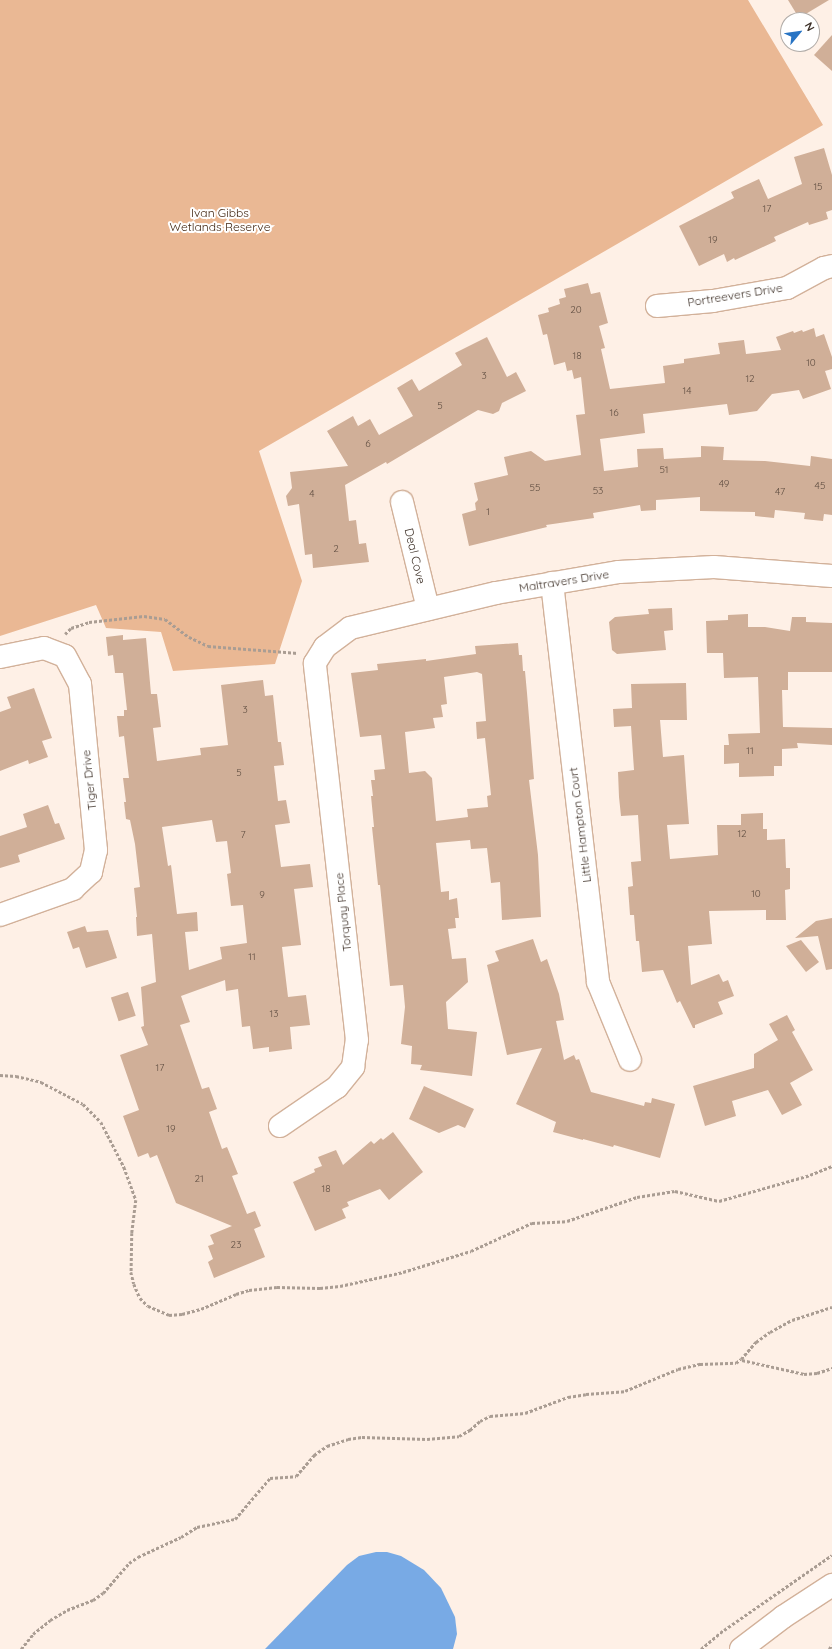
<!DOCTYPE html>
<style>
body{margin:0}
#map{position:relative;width:832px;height:1649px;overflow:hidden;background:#fef0e6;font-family:Quicksand,sans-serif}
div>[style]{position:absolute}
.green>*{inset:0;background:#eab894}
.water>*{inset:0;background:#78aae5}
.building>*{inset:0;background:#d0af98;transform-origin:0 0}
.path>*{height:2.5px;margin-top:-1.25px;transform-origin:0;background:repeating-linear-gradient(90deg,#aa9d93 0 3px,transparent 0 5px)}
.roads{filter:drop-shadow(1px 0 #d2b19a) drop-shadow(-1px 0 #d2b19a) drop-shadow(0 1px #d2b19a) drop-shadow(0 -1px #d2b19a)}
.minor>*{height:22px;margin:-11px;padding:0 11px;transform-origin:11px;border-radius:11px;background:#fff}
.major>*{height:22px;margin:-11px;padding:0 11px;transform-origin:11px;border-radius:11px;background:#fff}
span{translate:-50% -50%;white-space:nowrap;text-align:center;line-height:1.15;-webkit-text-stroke:4px #fff;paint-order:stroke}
.number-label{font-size:10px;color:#614f42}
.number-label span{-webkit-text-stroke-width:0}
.park-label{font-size:12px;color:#412611}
.street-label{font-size:12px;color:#3c2f26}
.north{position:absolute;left:780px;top:12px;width:40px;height:40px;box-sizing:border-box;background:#fff;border:1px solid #b1aca8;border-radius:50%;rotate:61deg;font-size:11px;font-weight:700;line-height:16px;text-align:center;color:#3c2f26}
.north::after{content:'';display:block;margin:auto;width:14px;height:18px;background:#2874c4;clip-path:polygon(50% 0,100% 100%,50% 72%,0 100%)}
</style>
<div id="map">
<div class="green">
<i style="clip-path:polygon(0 0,748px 0,823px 125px,259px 451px,302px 581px,275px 664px,173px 671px,161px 632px,106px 628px,96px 605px,0 636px)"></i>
</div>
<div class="water">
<i style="clip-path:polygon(376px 1552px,387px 1552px,401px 1556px,424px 1570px,441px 1588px,455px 1617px,457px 1634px,453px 1649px,265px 1649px,347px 1565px,359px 1556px)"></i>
</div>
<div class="building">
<i style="clip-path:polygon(788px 0,829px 0,799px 18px)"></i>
<i style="clip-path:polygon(832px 35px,832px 71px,814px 55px)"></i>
<i style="clip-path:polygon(824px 148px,832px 175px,832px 210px,826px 212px,828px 219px,809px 225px,808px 222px,774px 237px,776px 241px,735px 260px,734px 258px,727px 262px,724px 254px,699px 266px,679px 226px,734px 198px,731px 192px,759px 179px,768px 199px,802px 184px,794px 157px)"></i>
<i style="clip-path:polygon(588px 283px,591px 294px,600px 292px,608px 323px,599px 326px,605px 348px,601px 349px,610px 389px,665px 383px,663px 366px,684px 363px,684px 359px,720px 354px,718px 343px,744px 340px,746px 354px,781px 350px,776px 337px,793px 331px,794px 333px,802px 330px,803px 332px,814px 328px,816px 337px,824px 334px,832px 357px,832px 369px,825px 371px,831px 389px,803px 399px,799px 390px,772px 394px,757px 411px,729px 415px,727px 404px,643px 414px,645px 433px,600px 439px,604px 471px,638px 467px,637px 449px,663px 448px,664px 459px,701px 457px,701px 446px,724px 447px,723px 460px,765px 461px,810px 466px,811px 456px,832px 459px,832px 515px,824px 514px,823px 521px,804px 519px,805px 513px,775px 510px,774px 518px,755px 516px,755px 512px,700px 511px,700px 497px,656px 500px,656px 510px,641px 511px,640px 505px,593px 513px,594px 518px,546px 525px,547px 527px,469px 546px,462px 514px,476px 510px,475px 503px,478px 500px,474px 483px,508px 475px,504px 457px,531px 451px,545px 461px,581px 455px,576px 415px,585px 414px,581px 377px,574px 379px,572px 370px,567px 371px,565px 362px,554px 365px,547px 334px,543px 335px,538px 315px,549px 312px,548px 308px,560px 304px,559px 299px,566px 297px,564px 289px)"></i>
<i style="clip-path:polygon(487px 337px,507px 377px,516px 372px,526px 391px,502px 403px,499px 411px,493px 414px,478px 410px,387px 464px,386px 462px,345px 485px,349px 521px,356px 520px,359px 544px,366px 543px,369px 562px,313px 568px,312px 554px,305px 555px,299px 504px,288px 506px,286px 496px,292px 488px,290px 472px,348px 466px,327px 431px,353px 416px,358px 426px,370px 419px,379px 435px,413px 416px,397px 388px,412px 379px,419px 391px,462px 365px,455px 353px)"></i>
<i style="clip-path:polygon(672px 608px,673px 630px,664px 631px,666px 650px,617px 654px,612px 650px,609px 622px,615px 617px,649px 614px,648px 609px)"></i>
<i style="clip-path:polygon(748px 614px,748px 627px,765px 627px,790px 631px,792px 617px,806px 617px,806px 622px,832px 623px,832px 672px,788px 672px,788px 690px,782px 690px,783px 727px,832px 728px,832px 745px,797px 743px,798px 748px,782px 749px,782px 766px,774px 766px,774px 776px,739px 777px,739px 763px,724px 764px,724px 745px,729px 745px,728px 734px,760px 733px,758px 677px,724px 678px,723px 653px,707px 653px,706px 621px,728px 620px,728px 615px)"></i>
<i style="clip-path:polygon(evenodd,123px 635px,123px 640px,146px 638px,151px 694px,157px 694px,161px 727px,153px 728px,157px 761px,201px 755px,200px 748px,228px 745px,221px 685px,263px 680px,265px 696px,273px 695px,278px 742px,281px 742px,284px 765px,274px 766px,278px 801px,286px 800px,290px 823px,275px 825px,281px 867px,310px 864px,313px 887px,294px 889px,301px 945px,282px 947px,288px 997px,306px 995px,310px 1025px,290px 1027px,292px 1049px,269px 1052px,269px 1047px,253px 1049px,250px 1026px,242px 1027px,238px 989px,226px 991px,225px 980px,181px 996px,190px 1022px,180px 1025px,202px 1089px,209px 1087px,217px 1109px,209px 1112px,222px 1149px,227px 1147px,238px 1174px,232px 1176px,247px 1214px,255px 1211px,261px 1226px,254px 1229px,265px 1257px,214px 1278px,208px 1262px,213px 1259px,208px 1246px,214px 1244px,210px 1235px,232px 1226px,176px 1203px,157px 1155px,150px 1158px,148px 1153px,138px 1157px,123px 1116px,139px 1110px,120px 1055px,148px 1045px,141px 1027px,144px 1026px,141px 987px,156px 982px,152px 934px,137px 936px,136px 917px,137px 917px,134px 888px,140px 887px,135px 844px,130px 820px,126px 819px,124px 802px,126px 802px,123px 778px,129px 778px,124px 736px,119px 737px,117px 716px,124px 716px,124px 710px,127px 710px,123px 673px,115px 673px,113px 655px,108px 656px,106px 637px,123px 635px,212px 820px,216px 842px,227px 841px,231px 873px,227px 874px,231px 906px,243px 905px,247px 943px,220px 947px,222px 959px,189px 970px,185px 932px,198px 931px,197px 912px,177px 914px,171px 865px,168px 866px,162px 827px,212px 820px)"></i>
<i style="clip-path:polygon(evenodd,518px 643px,519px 655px,522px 655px,523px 671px,525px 671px,527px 693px,534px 779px,529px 780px,538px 855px,541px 917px,502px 920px,500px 882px,491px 883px,487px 848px,471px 849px,470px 840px,436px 843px,441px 892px,449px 891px,449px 900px,457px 898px,459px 918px,455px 918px,456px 928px,448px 929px,452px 959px,466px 958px,468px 982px,446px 1002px,448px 1029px,477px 1032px,472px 1076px,420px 1070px,422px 1065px,411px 1064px,412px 1046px,401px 1044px,405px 1007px,403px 985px,390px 986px,380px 885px,378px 885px,372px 827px,374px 827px,371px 796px,373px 796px,371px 780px,375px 780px,374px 770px,385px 769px,381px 735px,360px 737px,351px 673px,378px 670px,377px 664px,426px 659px,426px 661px,476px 654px,475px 646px,518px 643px,477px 672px,482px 674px,486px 721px,476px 722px,477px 739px,485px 738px,491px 795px,487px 796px,488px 807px,467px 809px,468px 817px,436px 821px,432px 778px,425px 771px,409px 773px,405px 732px,435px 728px,433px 718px,443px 717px,441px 705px,447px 704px,444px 677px,477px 672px)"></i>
<i style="clip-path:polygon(686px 683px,687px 720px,660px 720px,663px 757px,684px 755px,686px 785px,689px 824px,667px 825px,670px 859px,718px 855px,717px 825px,741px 825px,741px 814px,763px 813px,763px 829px,767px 829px,767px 840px,785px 839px,786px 868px,790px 868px,790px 889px,785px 890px,786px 920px,766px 920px,766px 910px,709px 911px,712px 944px,688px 946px,691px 985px,719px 974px,723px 982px,728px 980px,734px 996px,718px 1002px,723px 1014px,695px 1025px,695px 1023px,695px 1028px,693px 1028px,680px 1001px,677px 1003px,663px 970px,642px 972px,639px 941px,636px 941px,634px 915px,630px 915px,628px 887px,633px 886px,631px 862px,641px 861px,638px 815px,621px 816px,619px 797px,618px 772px,634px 770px,631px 726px,614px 727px,613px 709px,632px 708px,631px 684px)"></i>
<i style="clip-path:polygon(34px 688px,52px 738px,42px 741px,48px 757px,29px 764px,28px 760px,0 771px,0 712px,11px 708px,7px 697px)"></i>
<i style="clip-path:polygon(48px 805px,55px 824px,59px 823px,65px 839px,18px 855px,20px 862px,0 868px,0 836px,27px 827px,23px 814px)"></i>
<i style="clip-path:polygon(832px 918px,832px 969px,826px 970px,818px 936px,795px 938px,816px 921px)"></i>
<i style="clip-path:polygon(85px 926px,87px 932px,108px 930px,117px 958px,86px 968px,79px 947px,73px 949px,67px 932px)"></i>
<i style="clip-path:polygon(533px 939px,541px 962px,547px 959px,559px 994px,564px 1020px,556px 1021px,564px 1060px,574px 1055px,576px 1060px,579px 1059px,591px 1092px,644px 1106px,645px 1102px,651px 1103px,652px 1098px,675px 1104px,660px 1158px,614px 1145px,613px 1147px,583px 1139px,583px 1140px,553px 1132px,556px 1122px,516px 1104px,542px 1048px,507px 1055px,487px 965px,499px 961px,495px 951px)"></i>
<i style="clip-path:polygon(801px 940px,819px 962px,806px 972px,786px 946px)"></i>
<i style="left:128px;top:992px;width:25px;height:18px;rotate:72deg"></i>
<i style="clip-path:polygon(787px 1015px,795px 1030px,792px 1032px,813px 1070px,790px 1083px,802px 1105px,782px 1115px,768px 1090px,732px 1101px,736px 1116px,705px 1126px,693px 1086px,754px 1068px,754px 1054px,778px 1040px,769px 1024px)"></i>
<i style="clip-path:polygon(424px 1086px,474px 1109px,465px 1128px,458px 1125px,439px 1133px,409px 1119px)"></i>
<i style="clip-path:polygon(393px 1132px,423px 1172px,389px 1200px,380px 1189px,347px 1202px,349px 1206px,342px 1209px,346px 1218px,315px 1231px,293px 1182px,315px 1172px,314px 1169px,322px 1166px,318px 1157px,336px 1150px,343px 1165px,371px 1141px,374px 1144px,381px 1138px,383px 1140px)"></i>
</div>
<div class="path">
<i style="left:65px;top:634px;width:8px;rotate:-45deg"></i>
<i style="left:71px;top:628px;width:19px;rotate:-18deg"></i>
<i style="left:89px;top:622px;width:55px;rotate:-6.2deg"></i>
<i style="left:144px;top:616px;width:21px;rotate:8deg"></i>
<i style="left:165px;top:619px;width:30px;rotate:37deg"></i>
<i style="left:189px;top:637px;width:21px;rotate:25deg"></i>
<i style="left:208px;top:646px;width:90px;rotate:4.4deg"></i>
<i style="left:0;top:1075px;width:16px;rotate:4deg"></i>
<i style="left:16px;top:1076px;width:26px;rotate:13deg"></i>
<i style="left:41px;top:1082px;width:47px;rotate:27.6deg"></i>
<i style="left:83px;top:1104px;width:25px;rotate:45deg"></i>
<i style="left:101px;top:1122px;width:51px;rotate:62.9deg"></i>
<i style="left:124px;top:1167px;width:35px;rotate:70deg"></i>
<i style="left:136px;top:1200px;width:33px;rotate:97deg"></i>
<i style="left:132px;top:1233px;width:39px;rotate:91deg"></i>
<i style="left:131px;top:1272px;width:12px;rotate:76deg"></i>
<i style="left:134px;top:1284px;width:15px;rotate:67deg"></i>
<i style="left:140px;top:1298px;width:11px;rotate:45deg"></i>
<i style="left:148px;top:1306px;width:23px;rotate:23deg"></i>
<i style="left:169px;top:1315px;width:13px;rotate:-4deg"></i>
<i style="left:182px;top:1314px;width:20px;rotate:-15deg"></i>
<i style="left:201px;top:1309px;width:38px;rotate:-23deg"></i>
<i style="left:236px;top:1294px;width:14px;rotate:-17deg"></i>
<i style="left:249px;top:1290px;width:28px;rotate:-6deg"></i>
<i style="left:277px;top:1287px;width:43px;rotate:1.3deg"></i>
<i style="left:320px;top:1288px;width:20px;rotate:-6deg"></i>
<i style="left:340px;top:1286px;width:65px;rotate:-12.5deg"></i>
<i style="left:403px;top:1272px;width:71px;rotate:-17.2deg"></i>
<i style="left:471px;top:1251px;width:67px;rotate:-24.7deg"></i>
<i style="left:532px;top:1223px;width:35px;rotate:-3deg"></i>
<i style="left:567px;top:1221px;width:74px;rotate:-18.9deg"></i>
<i style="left:637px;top:1197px;width:38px;rotate:-9deg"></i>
<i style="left:675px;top:1191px;width:45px;rotate:12.8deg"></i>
<i style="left:719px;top:1201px;width:95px;rotate:-15.9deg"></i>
<i style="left:810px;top:1175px;width:24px;rotate:-22deg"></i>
<i style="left:742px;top:1360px;width:64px;rotate:12.7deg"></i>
<i style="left:804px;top:1374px;width:13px;rotate:-4deg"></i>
<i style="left:817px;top:1373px;width:16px;rotate:-18deg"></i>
<i style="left:21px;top:1649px;width:19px;rotate:-51deg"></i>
<i style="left:33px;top:1634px;width:22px;rotate:-39deg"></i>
<i style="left:50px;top:1620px;width:20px;rotate:-30deg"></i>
<i style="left:67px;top:1610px;width:28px;rotate:-21deg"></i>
<i style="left:93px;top:1600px;width:12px;rotate:-35deg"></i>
<i style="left:103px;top:1593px;width:40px;rotate:-49deg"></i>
<i style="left:129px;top:1563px;width:11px;rotate:-34deg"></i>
<i style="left:138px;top:1557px;width:47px;rotate:-24.9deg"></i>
<i style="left:181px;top:1537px;width:19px;rotate:-32deg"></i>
<i style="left:197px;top:1527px;width:39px;rotate:-12deg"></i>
<i style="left:235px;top:1519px;width:54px;rotate:-49.5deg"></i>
<i style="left:270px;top:1478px;width:26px;rotate:-4deg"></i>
<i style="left:296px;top:1476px;width:28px;rotate:-49deg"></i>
<i style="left:314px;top:1455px;width:16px;rotate:-35deg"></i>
<i style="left:327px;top:1446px;width:22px;rotate:-18deg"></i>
<i style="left:348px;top:1439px;width:14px;rotate:-8deg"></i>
<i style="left:362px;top:1437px;width:65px;rotate:1.8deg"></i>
<i style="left:427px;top:1439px;width:32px;rotate:-5deg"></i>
<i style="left:459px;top:1436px;width:13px;rotate:-29deg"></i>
<i style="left:470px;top:1430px;width:13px;rotate:-42deg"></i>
<i style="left:480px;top:1421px;width:11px;rotate:-27deg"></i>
<i style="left:490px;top:1416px;width:35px;rotate:-5deg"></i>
<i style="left:525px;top:1413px;width:46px;rotate:-20.4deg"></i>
<i style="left:568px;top:1397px;width:18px;rotate:-9deg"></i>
<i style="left:586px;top:1394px;width:39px;rotate:-4deg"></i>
<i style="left:625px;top:1391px;width:57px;rotate:-22.5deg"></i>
<i style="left:678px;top:1369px;width:23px;rotate:-13deg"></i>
<i style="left:700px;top:1364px;width:36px;rotate:-2deg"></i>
<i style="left:736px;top:1363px;width:6px;rotate:-39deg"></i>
<i style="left:741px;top:1359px;width:23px;rotate:-49deg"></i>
<i style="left:756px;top:1342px;width:17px;rotate:-36deg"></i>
<i style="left:770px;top:1332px;width:25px;rotate:-29deg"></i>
<i style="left:792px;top:1320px;width:42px;rotate:-18deg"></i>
<i style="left:701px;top:1649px;width:30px;rotate:-40deg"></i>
<i style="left:724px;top:1630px;width:131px;rotate:-34.8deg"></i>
<i style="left:829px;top:1649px;width:5px;rotate:-53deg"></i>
</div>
<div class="roads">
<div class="minor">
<i style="left:657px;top:306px;width:56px;rotate:-5.1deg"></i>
<i style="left:713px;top:301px;width:75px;rotate:-10deg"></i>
<i style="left:787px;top:288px;width:42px;rotate:-28.4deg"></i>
<i style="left:824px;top:268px;width:8px;rotate:-14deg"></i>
<i style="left:402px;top:502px;width:110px;rotate:76.3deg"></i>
<i style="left:552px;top:583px;width:402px;rotate:83.4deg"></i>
<i style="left:598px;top:982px;width:84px;rotate:67.7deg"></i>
<i style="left:0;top:657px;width:45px;rotate:-11.6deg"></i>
<i style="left:44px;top:648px;width:22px;rotate:21deg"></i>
<i style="left:65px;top:656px;width:32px;rotate:62deg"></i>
<i style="left:80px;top:684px;width:167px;rotate:84.5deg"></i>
<i style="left:96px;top:850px;width:23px;rotate:103deg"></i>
<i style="left:91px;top:872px;width:25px;rotate:137deg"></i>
<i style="left:73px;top:889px;width:77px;rotate:160.4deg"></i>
<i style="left:280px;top:1126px;width:69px;rotate:-34.4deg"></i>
<i style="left:337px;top:1087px;width:26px;rotate:-51deg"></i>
<i style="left:353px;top:1067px;width:27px;rotate:-82deg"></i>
<i style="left:357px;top:1040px;width:379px;rotate:-96.4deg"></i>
<i style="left:315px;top:663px;width:19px;rotate:-58deg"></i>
<i style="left:325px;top:647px;width:31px;rotate:-37deg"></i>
<i style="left:350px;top:628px;width:150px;rotate:-13.5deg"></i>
<i style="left:496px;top:593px;width:125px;rotate:-9.7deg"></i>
<i style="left:619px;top:572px;width:95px;rotate:-3deg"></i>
<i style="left:714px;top:567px;width:118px;rotate:4.4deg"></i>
</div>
<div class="major">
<i style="left:741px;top:1649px;width:53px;rotate:-37.3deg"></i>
<i style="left:783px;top:1617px;width:59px;rotate:-33.1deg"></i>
</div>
</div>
<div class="number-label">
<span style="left:818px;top:187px">15</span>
<span style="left:767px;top:209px">17</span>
<span style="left:713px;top:240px">19</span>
<span style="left:576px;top:310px">20</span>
<span style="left:577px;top:356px">18</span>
<span style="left:811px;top:363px">10</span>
<span style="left:484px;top:376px">3</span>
<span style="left:750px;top:379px">12</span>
<span style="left:687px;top:391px">14</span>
<span style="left:440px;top:406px">5</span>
<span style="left:614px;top:413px">16</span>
<span style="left:368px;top:444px">6</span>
<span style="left:664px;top:470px">51</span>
<span style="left:724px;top:484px">49</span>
<span style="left:820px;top:486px">45</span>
<span style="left:535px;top:488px">55</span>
<span style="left:598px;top:491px">53</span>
<span style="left:780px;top:492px">47</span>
<span style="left:312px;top:494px">4</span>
<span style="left:488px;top:512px">1</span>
<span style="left:336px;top:549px">2</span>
<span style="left:245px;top:710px">3</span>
<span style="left:750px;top:751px">11</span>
<span style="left:239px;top:773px">5</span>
<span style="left:742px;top:834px">12</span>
<span style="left:243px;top:835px">7</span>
<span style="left:756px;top:894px">10</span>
<span style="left:262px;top:895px">9</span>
<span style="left:252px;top:957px">11</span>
<span style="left:274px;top:1014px">13</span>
<span style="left:160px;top:1068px">17</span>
<span style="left:171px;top:1129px">19</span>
<span style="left:199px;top:1179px">21</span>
<span style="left:326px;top:1189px">18</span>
<span style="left:236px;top:1245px">23</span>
</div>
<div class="park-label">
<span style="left:220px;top:220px">Ivan Gibbs<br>Wetlands Reserve</span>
</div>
<div class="street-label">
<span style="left:735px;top:295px;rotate:-9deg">Portreevers Drive</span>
<span style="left:415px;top:556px;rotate:77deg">Deal Cove</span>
<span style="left:564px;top:581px;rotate:-9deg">Maltravers Drive</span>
<span style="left:89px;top:780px;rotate:-96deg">Tiger Drive</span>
<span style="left:580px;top:825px;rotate:-97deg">Little Hampton Court</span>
<span style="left:343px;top:912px;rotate:-96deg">Torquay Place</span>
</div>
<div class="north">N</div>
</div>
